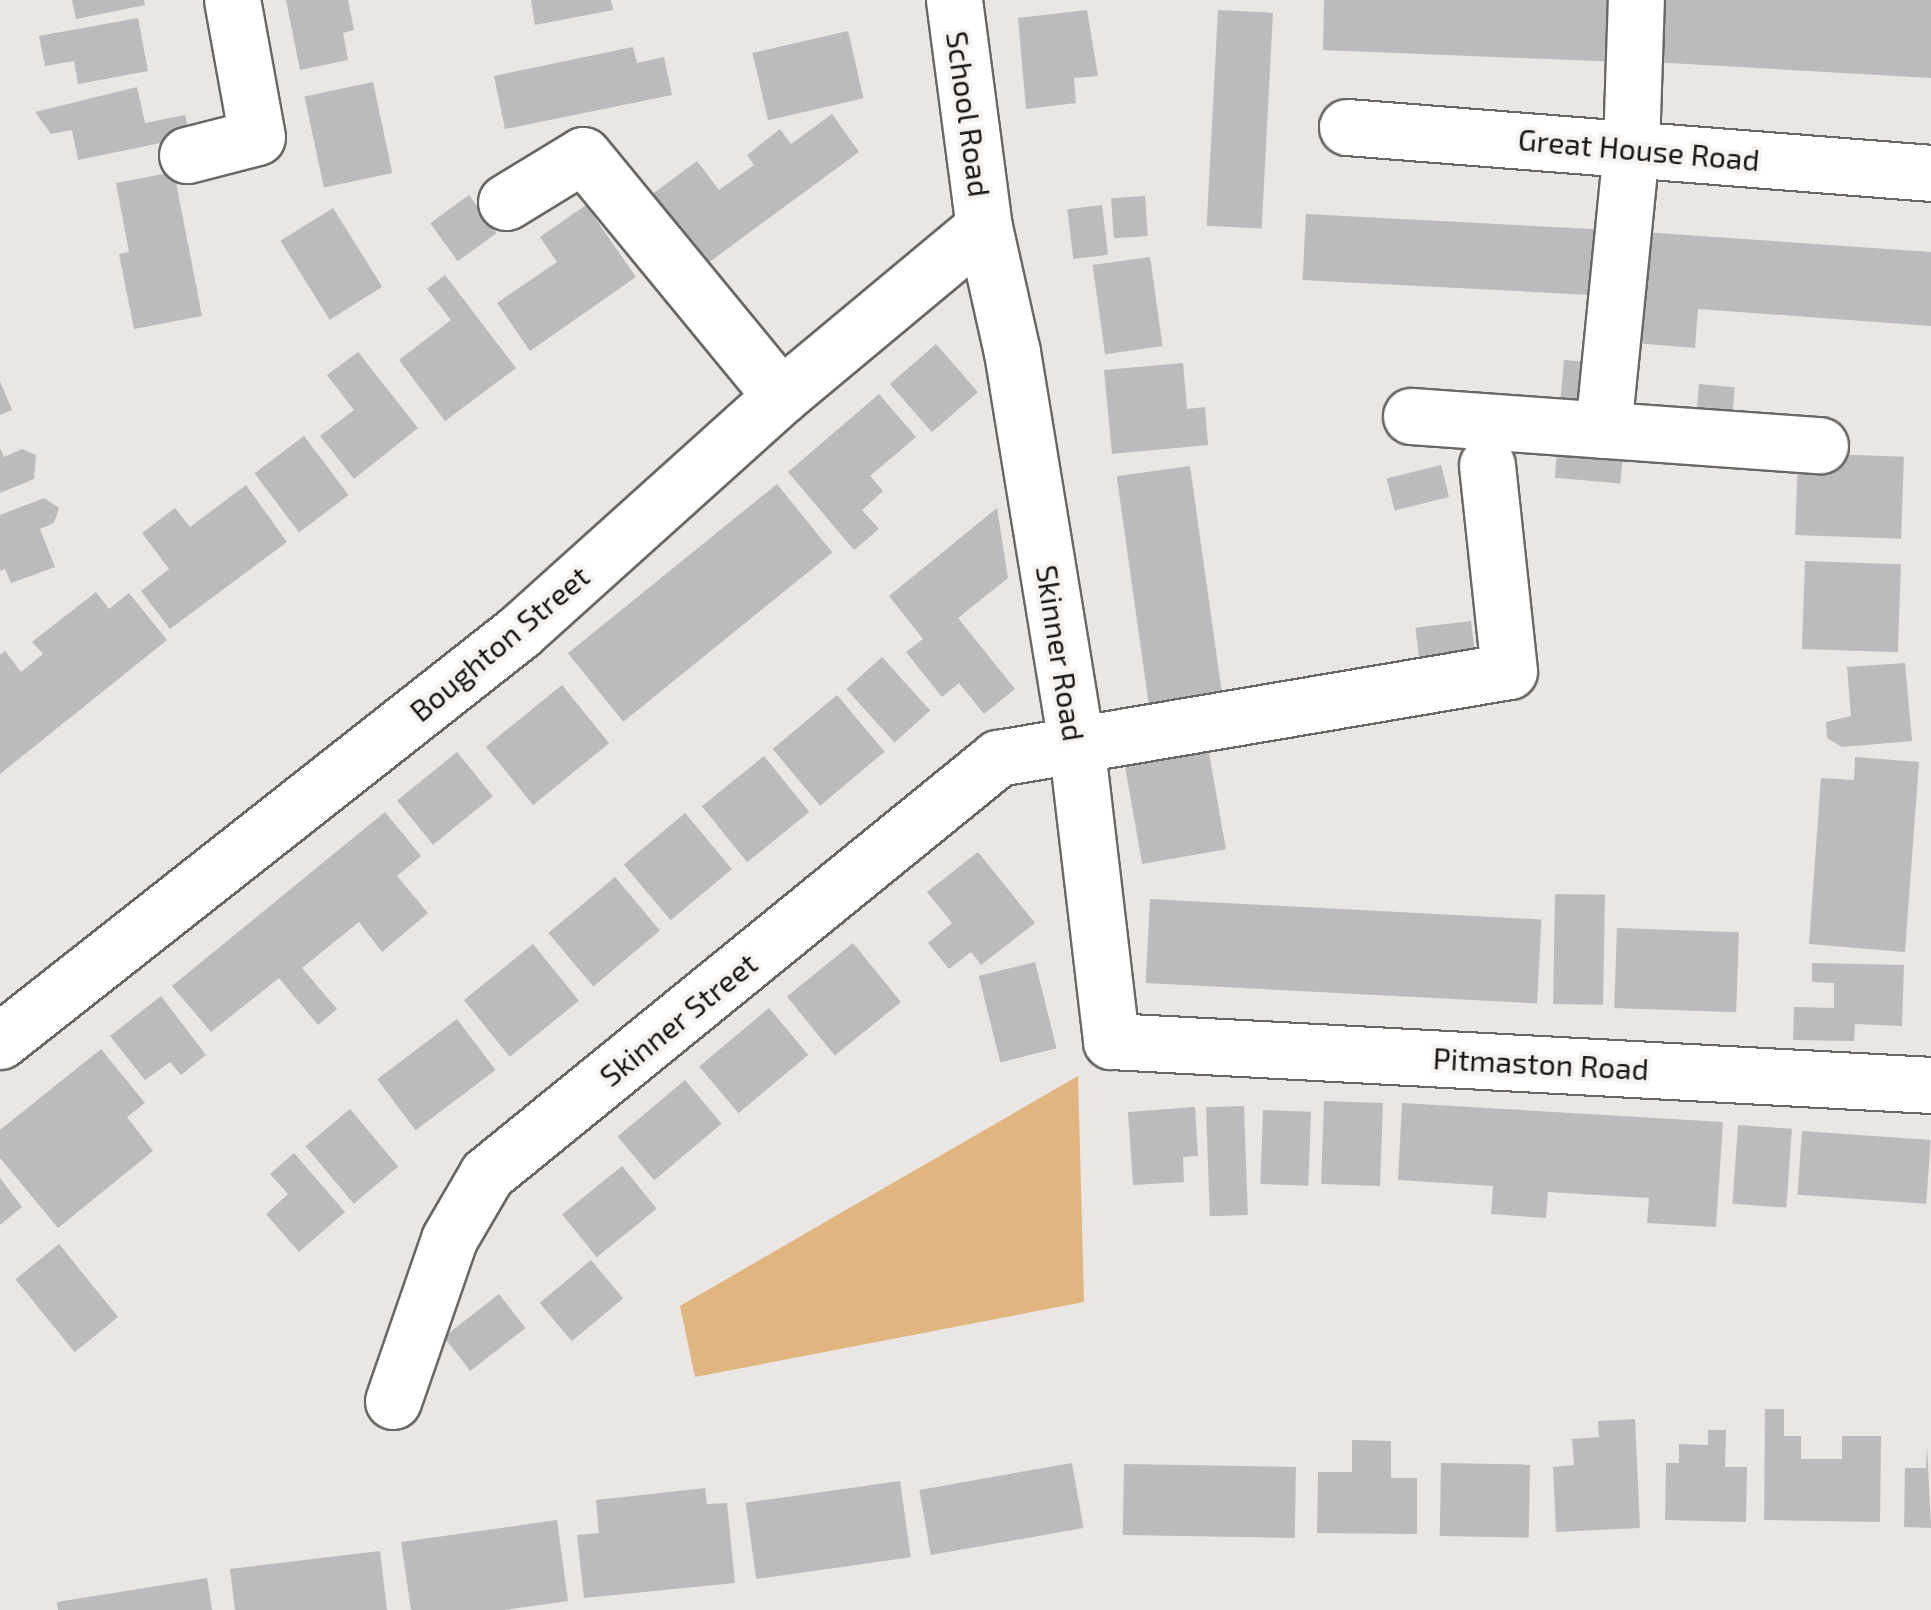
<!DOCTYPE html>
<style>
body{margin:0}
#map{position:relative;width:1931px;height:1610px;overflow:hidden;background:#e9e6e3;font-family:"Exo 2",sans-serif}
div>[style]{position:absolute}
.green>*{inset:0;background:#e0b580}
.building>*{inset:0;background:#bbbbbe;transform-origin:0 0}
.roads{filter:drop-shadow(2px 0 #6a6865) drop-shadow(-2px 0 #6a6865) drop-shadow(0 2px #6a6865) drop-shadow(0 -2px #6a6865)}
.minor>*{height:55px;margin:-27.5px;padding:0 27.5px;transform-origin:27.5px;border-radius:27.5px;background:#fff}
span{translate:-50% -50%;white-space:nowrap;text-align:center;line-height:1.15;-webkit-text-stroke:8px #f6f3f0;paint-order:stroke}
.street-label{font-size:30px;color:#171615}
</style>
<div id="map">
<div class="green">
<i style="clip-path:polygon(1078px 1076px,1084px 1302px,695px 1377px,680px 1306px)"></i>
</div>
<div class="building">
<i style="clip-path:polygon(72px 0,144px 0,145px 5px,76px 19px)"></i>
<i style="clip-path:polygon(286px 0,348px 0,354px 30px,343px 33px,348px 60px,300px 70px)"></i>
<i style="clip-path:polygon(531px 0,611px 0,613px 10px,535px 25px)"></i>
<i style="clip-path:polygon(1324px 0,1623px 0,1621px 62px,1323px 50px)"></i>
<i style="clip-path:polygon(1654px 0,1931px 0,1931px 78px,1651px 62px)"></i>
<i style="clip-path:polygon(1087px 10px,1098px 76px,1074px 78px,1076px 103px,1026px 109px,1018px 18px)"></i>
<i style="left:1218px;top:10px;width:55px;height:216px;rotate:3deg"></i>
<i style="clip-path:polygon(138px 18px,148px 71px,78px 84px,74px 61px,45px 66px,39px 36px)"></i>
<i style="left:848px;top:31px;width:69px;height:98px;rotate:77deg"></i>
<i style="clip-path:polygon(633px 47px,637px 63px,664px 57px,672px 95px,505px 129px,494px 76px)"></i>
<i style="left:373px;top:82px;width:93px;height:70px;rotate:78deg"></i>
<i style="clip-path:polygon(137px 87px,145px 123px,185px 115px,190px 137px,78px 160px,72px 130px,51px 134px,35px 112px)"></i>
<i style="clip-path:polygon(832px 114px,859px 152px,704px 266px,651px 195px,697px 161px,719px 190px,754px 165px,747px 155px,780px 129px,791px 144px)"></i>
<i style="clip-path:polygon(174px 172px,202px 316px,134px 329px,119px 254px,129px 252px,116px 183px)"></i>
<i style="left:469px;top:195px;width:47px;height:48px;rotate:54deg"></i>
<i style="left:1145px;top:196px;width:40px;height:34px;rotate:86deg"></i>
<i style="clip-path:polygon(586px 205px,636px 277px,530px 351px,497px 303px,557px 262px,540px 237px)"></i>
<i style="left:1102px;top:205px;width:50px;height:35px;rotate:83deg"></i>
<i style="left:333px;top:208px;width:93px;height:62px;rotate:58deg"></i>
<i style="left:1306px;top:214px;width:301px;height:66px;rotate:3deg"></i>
<i style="clip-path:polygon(1643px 232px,1931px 252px,1931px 326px,1698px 309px,1695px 348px,1635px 343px)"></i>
<i style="left:1150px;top:257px;width:90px;height:58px;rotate:82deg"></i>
<i style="clip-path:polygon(445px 275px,516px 368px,445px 421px,399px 360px,451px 320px,427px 289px)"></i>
<i style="left:936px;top:344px;width:64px;height:61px;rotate:49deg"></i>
<i style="clip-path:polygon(358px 352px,418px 428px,354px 479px,320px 436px,354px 410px,327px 375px)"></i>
<i style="left:1564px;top:360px;width:35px;height:44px;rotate:5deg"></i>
<i style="clip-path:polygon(1183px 363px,1187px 409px,1205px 407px,1208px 445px,1112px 454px,1104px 370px)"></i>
<i style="clip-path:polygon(0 381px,12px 410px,0 415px)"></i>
<i style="left:1699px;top:384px;width:36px;height:34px;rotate:5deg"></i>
<i style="clip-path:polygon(879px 394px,916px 437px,870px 476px,883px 491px,862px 510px,879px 529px,854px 550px,788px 472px)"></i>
<i style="left:304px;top:436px;width:74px;height:62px;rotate:53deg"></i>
<i style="left:1558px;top:440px;width:66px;height:38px;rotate:5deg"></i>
<i style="clip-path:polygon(0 448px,4px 457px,22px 449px,36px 455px,34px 479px,0 493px)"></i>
<i style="left:1798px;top:453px;width:106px;height:82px;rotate:2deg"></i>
<i style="left:1441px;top:465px;width:33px;height:56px;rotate:76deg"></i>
<i style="left:1190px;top:466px;width:234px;height:74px;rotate:82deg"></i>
<i style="left:777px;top:484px;width:88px;height:269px;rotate:51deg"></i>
<i style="clip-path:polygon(246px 485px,287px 542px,170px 629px,141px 591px,169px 569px,142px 533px,175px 508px,190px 527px)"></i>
<i style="clip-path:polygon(44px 498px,59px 508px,54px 523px,40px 529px,55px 567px,11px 583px,5px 569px,0 571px,0 515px)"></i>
<i style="clip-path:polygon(997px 508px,1008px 578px,958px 618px,1015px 689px,984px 714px,959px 683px,942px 697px,906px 652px,923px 639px,889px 596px)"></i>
<i style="left:1805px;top:561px;width:96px;height:88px;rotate:2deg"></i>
<i style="clip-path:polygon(96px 592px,109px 609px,129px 593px,167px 640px,0 774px,0 655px,5px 651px,21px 672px,43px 654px,32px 642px)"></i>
<i style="left:1471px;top:621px;width:40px;height:56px;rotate:83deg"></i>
<i style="left:882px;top:657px;width:72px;height:48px;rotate:48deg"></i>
<i style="clip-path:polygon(1905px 663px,1912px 741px,1842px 747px,1827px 738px,1826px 722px,1851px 716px,1847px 667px)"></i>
<i style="left:562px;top:685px;width:75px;height:98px;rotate:51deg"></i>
<i style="left:837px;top:695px;width:74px;height:84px;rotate:50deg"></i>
<i style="left:1207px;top:742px;width:109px;height:85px;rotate:80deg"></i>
<i style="left:457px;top:752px;width:57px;height:77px;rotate:51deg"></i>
<i style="left:764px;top:756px;width:72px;height:80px;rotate:51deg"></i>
<i style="clip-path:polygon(1855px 757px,1919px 762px,1905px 952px,1809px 944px,1821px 778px,1854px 780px)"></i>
<i style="clip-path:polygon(385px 812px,421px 856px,397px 876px,428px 913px,382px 952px,359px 922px,302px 968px,337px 1009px,318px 1025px,279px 978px,211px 1032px,172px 986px)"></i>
<i style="left:685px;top:813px;width:73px;height:80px;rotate:50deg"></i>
<i style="clip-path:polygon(978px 852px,1035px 923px,981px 965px,971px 952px,949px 969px,928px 943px,952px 923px,927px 892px)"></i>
<i style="left:615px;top:877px;width:70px;height:87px;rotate:50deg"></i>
<i style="left:1555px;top:894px;width:50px;height:110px;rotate:1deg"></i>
<i style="left:1150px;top:899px;width:392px;height:84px;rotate:3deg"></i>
<i style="left:1617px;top:928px;width:122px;height:80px;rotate:2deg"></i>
<i style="left:853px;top:943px;width:76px;height:85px;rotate:51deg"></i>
<i style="left:533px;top:944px;width:73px;height:89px;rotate:51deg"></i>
<i style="left:1035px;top:962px;width:89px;height:58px;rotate:76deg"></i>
<i style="clip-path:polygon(1812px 963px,1904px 965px,1902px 1026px,1855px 1024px,1854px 1041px,1793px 1040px,1794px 1007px,1834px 1008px,1834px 983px,1812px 982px)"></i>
<i style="clip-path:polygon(161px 996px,206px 1055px,181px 1075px,170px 1062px,145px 1080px,110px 1036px)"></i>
<i style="left:769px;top:1008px;width:61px;height:91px;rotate:50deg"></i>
<i style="left:457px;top:1019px;width:64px;height:100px;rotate:53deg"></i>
<i style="clip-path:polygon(101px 1049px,145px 1103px,127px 1117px,153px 1151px,58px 1228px,0 1158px,0 1130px)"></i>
<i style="left:685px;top:1080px;width:57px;height:88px;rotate:50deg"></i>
<i style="left:1324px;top:1101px;width:59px;height:83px;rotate:2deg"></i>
<i style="clip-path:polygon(1402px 1103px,1723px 1122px,1716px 1227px,1647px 1223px,1649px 1198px,1548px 1192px,1546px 1218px,1491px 1214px,1493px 1186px,1398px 1180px)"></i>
<i style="left:1244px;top:1106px;width:109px;height:38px;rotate:88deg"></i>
<i style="clip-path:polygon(1195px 1107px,1198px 1156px,1183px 1157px,1184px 1182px,1133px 1185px,1128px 1112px)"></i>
<i style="left:350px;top:1109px;width:75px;height:58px;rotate:50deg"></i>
<i style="left:1263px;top:1110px;width:48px;height:74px;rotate:2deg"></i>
<i style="left:1738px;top:1125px;width:54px;height:79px;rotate:4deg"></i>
<i style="left:1802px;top:1131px;width:129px;height:64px;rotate:4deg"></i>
<i style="clip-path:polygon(294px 1153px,345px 1212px,299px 1252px,266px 1214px,288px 1194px,270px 1174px)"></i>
<i style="left:622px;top:1166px;width:55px;height:77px;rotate:51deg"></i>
<i style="clip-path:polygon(0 1178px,22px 1207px,0 1225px)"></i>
<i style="left:59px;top:1244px;width:94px;height:56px;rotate:51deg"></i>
<i style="left:591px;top:1260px;width:50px;height:67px;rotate:50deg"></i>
<i style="left:499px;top:1294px;width:43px;height:70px;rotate:52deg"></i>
<i style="clip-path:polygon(1765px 1409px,1784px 1409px,1784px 1436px,1801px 1436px,1801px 1459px,1842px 1459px,1842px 1436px,1881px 1436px,1880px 1522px,1764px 1520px)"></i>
<i style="clip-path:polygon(1635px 1419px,1640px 1528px,1556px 1532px,1553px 1467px,1574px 1465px,1572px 1439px,1599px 1437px,1598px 1421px)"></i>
<i style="clip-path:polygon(1708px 1430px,1726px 1430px,1725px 1467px,1747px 1467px,1746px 1522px,1665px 1520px,1666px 1463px,1679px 1463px,1679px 1444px,1708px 1445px)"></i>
<i style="clip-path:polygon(1352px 1440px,1391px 1441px,1391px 1478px,1417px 1478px,1417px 1534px,1317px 1533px,1318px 1472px,1352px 1472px)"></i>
<i style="clip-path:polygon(1927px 1445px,1931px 1528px,1904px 1527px,1905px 1468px,1926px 1468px)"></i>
<i style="left:1072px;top:1463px;width:66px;height:155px;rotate:80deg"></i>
<i style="left:1441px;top:1463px;width:89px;height:73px;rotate:1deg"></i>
<i style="left:1124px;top:1464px;width:172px;height:71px;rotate:1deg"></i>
<i style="left:900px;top:1481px;width:77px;height:156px;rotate:82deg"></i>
<i style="clip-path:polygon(705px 1488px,707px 1504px,727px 1503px,735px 1583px,584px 1598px,577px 1535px,599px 1533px,596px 1500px)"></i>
<i style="clip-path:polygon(557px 1520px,568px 1601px,504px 1610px,411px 1610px,401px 1542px)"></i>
<i style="clip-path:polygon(380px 1551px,387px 1610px,235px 1610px,230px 1569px)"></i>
<i style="clip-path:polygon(207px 1578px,212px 1610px,58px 1610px,57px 1602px)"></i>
</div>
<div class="roads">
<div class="minor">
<i style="left:954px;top:0;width:229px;rotate:82.5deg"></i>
<i style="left:984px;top:227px;width:128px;rotate:77.4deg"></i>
<i style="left:1012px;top:352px;width:395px;rotate:80.7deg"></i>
<i style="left:1076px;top:742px;width:301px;rotate:83.3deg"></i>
<i style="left:1111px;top:1041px;width:821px;rotate:3.07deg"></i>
<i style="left:1347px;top:127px;width:586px;rotate:4.5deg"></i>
<i style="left:187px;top:155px;width:72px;rotate:-14.4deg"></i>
<i style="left:257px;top:137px;width:139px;rotate:-100.3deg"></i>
<i style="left:506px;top:202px;width:90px;rotate:-31.4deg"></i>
<i style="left:583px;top:155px;width:312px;rotate:50.6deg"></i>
<i style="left:1411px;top:416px;width:410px;rotate:4.1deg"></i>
<i style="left:1603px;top:430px;width:284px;rotate:-84.3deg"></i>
<i style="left:1631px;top:147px;width:147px;rotate:-88.1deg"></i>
<i style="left:0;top:1041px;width:661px;rotate:-38.24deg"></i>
<i style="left:519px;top:632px;width:353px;rotate:-42deg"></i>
<i style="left:781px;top:396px;width:264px;rotate:-39.8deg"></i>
<i style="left:393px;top:1401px;width:171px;rotate:-70.9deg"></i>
<i style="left:449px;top:1239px;width:75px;rotate:-59.7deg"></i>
<i style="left:487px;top:1174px;width:659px;rotate:-39.15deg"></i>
<i style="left:998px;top:758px;width:518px;rotate:-9.66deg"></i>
<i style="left:1509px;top:671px;width:207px;rotate:-96.1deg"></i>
</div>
</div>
<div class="street-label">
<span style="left:969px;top:114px;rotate:82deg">School Road</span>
<span style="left:1639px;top:149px;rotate:5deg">Great House Road</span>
<span style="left:499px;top:643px;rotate:-40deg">Boughton Street</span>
<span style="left:1061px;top:653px;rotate:81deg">Skinner Road</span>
<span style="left:678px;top:1019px;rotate:-39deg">Skinner Street</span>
<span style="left:1541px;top:1063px;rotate:3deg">Pitmaston Road</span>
</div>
</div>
